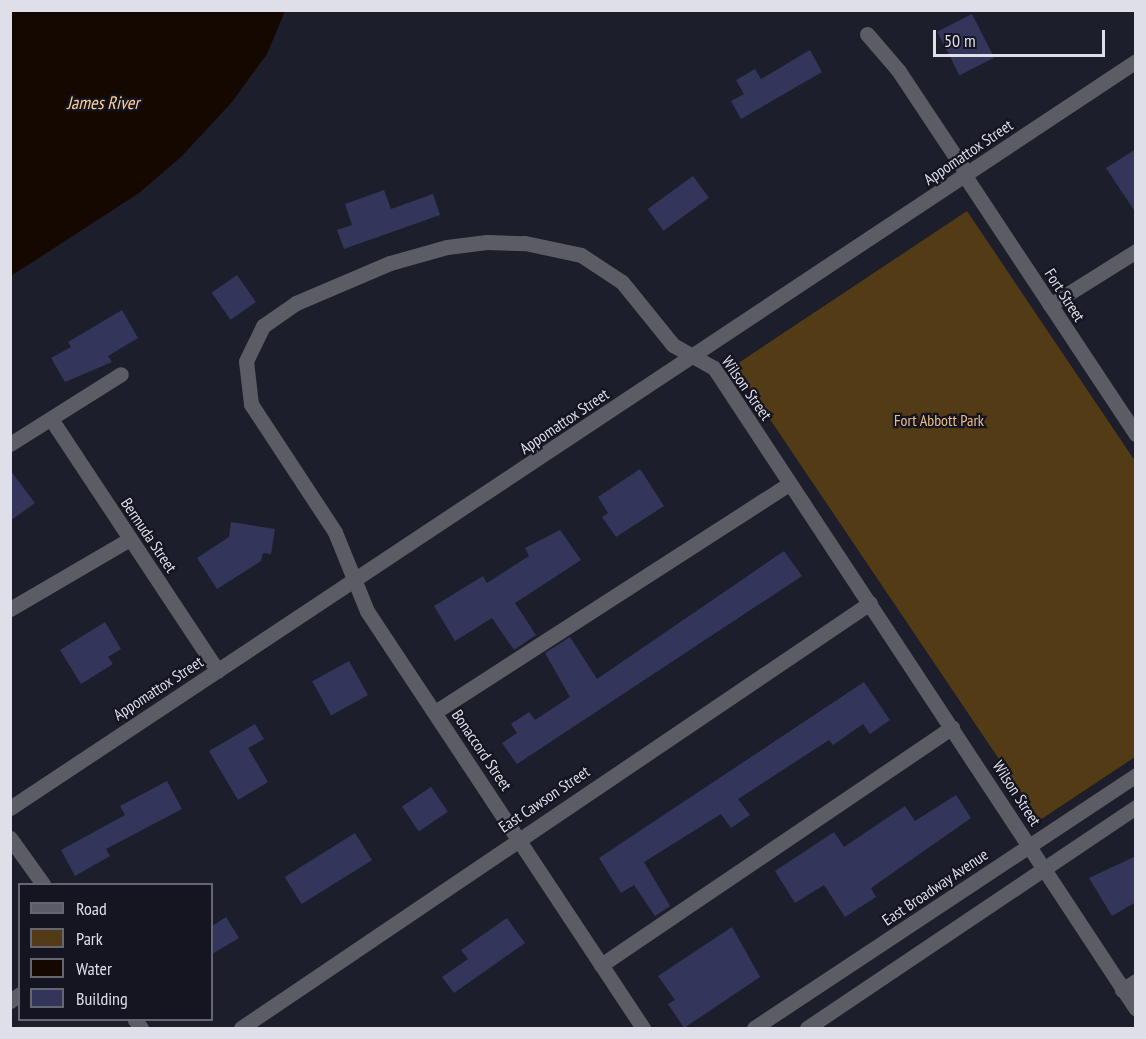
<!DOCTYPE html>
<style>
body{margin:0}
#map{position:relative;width:1146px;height:1039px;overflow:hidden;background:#1d1e2b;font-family:"PT Sans Narrow",sans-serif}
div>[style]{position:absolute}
.green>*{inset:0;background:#533b15}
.water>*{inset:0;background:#140800}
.building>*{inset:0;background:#34355b;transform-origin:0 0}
.minor>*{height:15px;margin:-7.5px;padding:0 7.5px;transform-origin:7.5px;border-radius:7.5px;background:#5c5d64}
span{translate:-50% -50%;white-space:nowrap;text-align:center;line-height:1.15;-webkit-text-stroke:4.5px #141521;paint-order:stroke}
.street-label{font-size:16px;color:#dedfe8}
.park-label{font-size:16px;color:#eec182}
.water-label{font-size:18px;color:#fed192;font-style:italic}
.frame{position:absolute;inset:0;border:12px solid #dedfe8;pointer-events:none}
.legend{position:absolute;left:18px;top:883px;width:195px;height:138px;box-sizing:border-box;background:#141521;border:2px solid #656671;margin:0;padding:8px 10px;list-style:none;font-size:18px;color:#dedfe8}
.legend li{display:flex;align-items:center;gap:12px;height:30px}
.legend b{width:30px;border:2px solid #656671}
.scale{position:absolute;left:933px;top:30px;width:172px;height:27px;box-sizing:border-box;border:3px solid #dedfe8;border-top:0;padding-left:8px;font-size:18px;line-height:21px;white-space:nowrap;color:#dedfe8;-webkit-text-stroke:4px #141521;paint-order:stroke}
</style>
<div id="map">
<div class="green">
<i style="clip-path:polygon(967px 211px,1135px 461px,1135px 757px,1040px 820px,734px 366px)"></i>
</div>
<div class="water">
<i style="clip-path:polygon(11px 10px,285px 10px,285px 11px,267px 54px,232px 102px,181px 157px,139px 193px,11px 276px)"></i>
</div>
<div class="building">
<i style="left:972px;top:14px;width:49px;height:39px;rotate:63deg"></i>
<i style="clip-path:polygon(810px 50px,822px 72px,741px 119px,731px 101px,744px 94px,736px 80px,755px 69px,761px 79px)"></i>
<i style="clip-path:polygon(1136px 149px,1136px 213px,1106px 168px)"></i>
<i style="left:693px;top:176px;width:27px;height:56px;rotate:54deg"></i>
<i style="clip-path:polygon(384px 190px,391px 209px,433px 194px,440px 215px,344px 249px,337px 230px,352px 225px,345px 204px)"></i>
<i style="left:237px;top:275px;width:33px;height:31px;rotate:55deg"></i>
<i style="clip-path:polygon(122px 310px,138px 338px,108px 356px,112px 362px,65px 382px,51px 358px,71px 347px,68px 342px)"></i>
<i style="clip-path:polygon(640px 469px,664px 506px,616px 537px,602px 517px,608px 513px,598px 497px)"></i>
<i style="clip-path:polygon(10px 470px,35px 503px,10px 521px)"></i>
<i style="clip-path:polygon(231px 522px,275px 529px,271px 554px,263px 553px,261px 561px,217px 589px,197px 558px,229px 537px)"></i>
<i style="clip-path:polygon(560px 530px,581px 560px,515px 603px,536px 635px,514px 650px,492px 618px,455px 641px,434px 606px,483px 576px,487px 583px,529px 556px,525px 548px)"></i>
<i style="clip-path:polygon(784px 551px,802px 576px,517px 764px,502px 743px,517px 733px,511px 724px,529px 712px,535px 720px,570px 697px,545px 653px,570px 637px,597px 679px)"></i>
<i style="clip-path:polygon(105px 622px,121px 649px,108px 657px,113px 664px,81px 684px,60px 650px)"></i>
<i style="left:349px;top:661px;width:39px;height:42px;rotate:61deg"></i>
<i style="clip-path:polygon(864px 682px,890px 720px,870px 734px,863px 724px,833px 745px,829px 740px,738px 799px,750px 815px,731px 828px,721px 814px,644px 862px,670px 906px,655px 916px,634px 885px,621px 893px,599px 858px)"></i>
<i style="clip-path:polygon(255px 724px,264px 739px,248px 748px,268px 782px,238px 800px,209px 751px)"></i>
<i style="clip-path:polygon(167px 781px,182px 809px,106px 849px,110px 856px,75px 876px,61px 850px,125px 815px,120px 806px)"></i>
<i style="left:431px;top:787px;width:30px;height:35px;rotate:56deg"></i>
<i style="clip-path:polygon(956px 795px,971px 818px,871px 888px,876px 897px,845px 917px,824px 885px,795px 903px,775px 871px,834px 832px,844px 847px,905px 806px,915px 821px)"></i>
<i style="left:355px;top:833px;width:32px;height:83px;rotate:58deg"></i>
<i style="clip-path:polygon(1136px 856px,1136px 902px,1112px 916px,1089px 878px)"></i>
<i style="clip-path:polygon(226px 917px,239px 938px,212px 954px,212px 926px)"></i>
<i style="clip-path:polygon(507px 918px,525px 943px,454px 993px,442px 977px,468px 959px,461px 950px)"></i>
<i style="clip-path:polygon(732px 927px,760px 977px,684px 1028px,668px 1004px,675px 1000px,658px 976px)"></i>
</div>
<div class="minor">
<i style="left:867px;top:34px;width:48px;rotate:49.3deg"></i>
<i style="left:898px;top:70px;width:125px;rotate:56.4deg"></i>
<i style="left:965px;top:176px;width:310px;rotate:56.5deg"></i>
<i style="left:1050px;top:305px;width:102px;rotate:-32.1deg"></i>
<i style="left:51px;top:419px;width:302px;rotate:56.5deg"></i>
<i style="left:10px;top:444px;width:131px;rotate:-32.2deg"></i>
<i style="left:10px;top:609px;width:139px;rotate:-30.3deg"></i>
<i style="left:435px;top:712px;width:421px;rotate:-32.8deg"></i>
<i style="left:10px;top:808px;width:1351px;rotate:-33.56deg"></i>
<i style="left:10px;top:838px;width:57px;rotate:54.3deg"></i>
<i style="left:601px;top:965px;width:424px;rotate:-34.1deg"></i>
<i style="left:1122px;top:990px;width:17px;rotate:-33deg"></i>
<i style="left:10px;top:1001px;width:12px;rotate:-35deg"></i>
<i style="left:135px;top:1020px;width:10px;rotate:53deg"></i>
<i style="left:241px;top:1028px;width:759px;rotate:-34.05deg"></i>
<i style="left:643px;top:1028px;width:500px;rotate:-123.5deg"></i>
<i style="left:367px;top:611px;width:85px;rotate:-112.1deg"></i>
<i style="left:335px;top:532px;width:153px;rotate:-123.3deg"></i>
<i style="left:251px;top:404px;width:43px;rotate:-96.6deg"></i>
<i style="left:246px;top:361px;width:39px;rotate:-64deg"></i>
<i style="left:263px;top:326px;width:40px;rotate:-34.9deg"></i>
<i style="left:296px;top:303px;width:102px;rotate:-23.1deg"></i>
<i style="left:390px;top:263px;width:59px;rotate:-15.7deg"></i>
<i style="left:447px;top:247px;width:40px;rotate:-7.1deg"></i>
<i style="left:487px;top:242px;width:38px;rotate:2deg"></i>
<i style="left:525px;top:243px;width:57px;rotate:12.1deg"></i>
<i style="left:581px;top:255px;width:49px;rotate:33.4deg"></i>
<i style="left:622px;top:282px;width:81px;rotate:51deg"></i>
<i style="left:673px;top:345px;width:47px;rotate:29.3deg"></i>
<i style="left:714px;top:368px;width:767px;rotate:56.64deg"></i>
<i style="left:754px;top:1028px;width:458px;rotate:-33.5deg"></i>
<i style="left:807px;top:1028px;width:396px;rotate:-33.9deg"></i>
</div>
<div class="street-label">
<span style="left:968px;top:152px;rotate:-34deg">Appomattox Street</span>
<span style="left:1065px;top:295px;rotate:57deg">Fort Street</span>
<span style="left:747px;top:388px;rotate:55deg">Wilson Street</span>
<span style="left:564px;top:421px;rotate:-34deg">Appomattox Street</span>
<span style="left:149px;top:535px;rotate:56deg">Bermuda Street</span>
<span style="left:158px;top:688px;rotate:-33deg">Appomattox Street</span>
<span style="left:482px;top:750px;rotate:56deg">Bonaccord Street</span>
<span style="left:1017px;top:793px;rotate:57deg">Wilson Street</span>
<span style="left:544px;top:799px;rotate:-34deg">East Cawson Street</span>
<span style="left:935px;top:887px;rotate:-34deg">East Broadway Avenue</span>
</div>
<div class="park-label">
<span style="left:939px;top:420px">Fort Abbott Park</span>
</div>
<div class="water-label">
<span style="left:103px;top:103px">James River</span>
</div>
<div class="frame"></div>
<ul class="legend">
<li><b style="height:8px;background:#5c5d64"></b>Road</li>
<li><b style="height:16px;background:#533b15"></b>Park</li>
<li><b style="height:16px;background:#140800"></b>Water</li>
<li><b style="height:16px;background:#34355b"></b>Building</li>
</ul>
<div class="scale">50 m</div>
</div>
